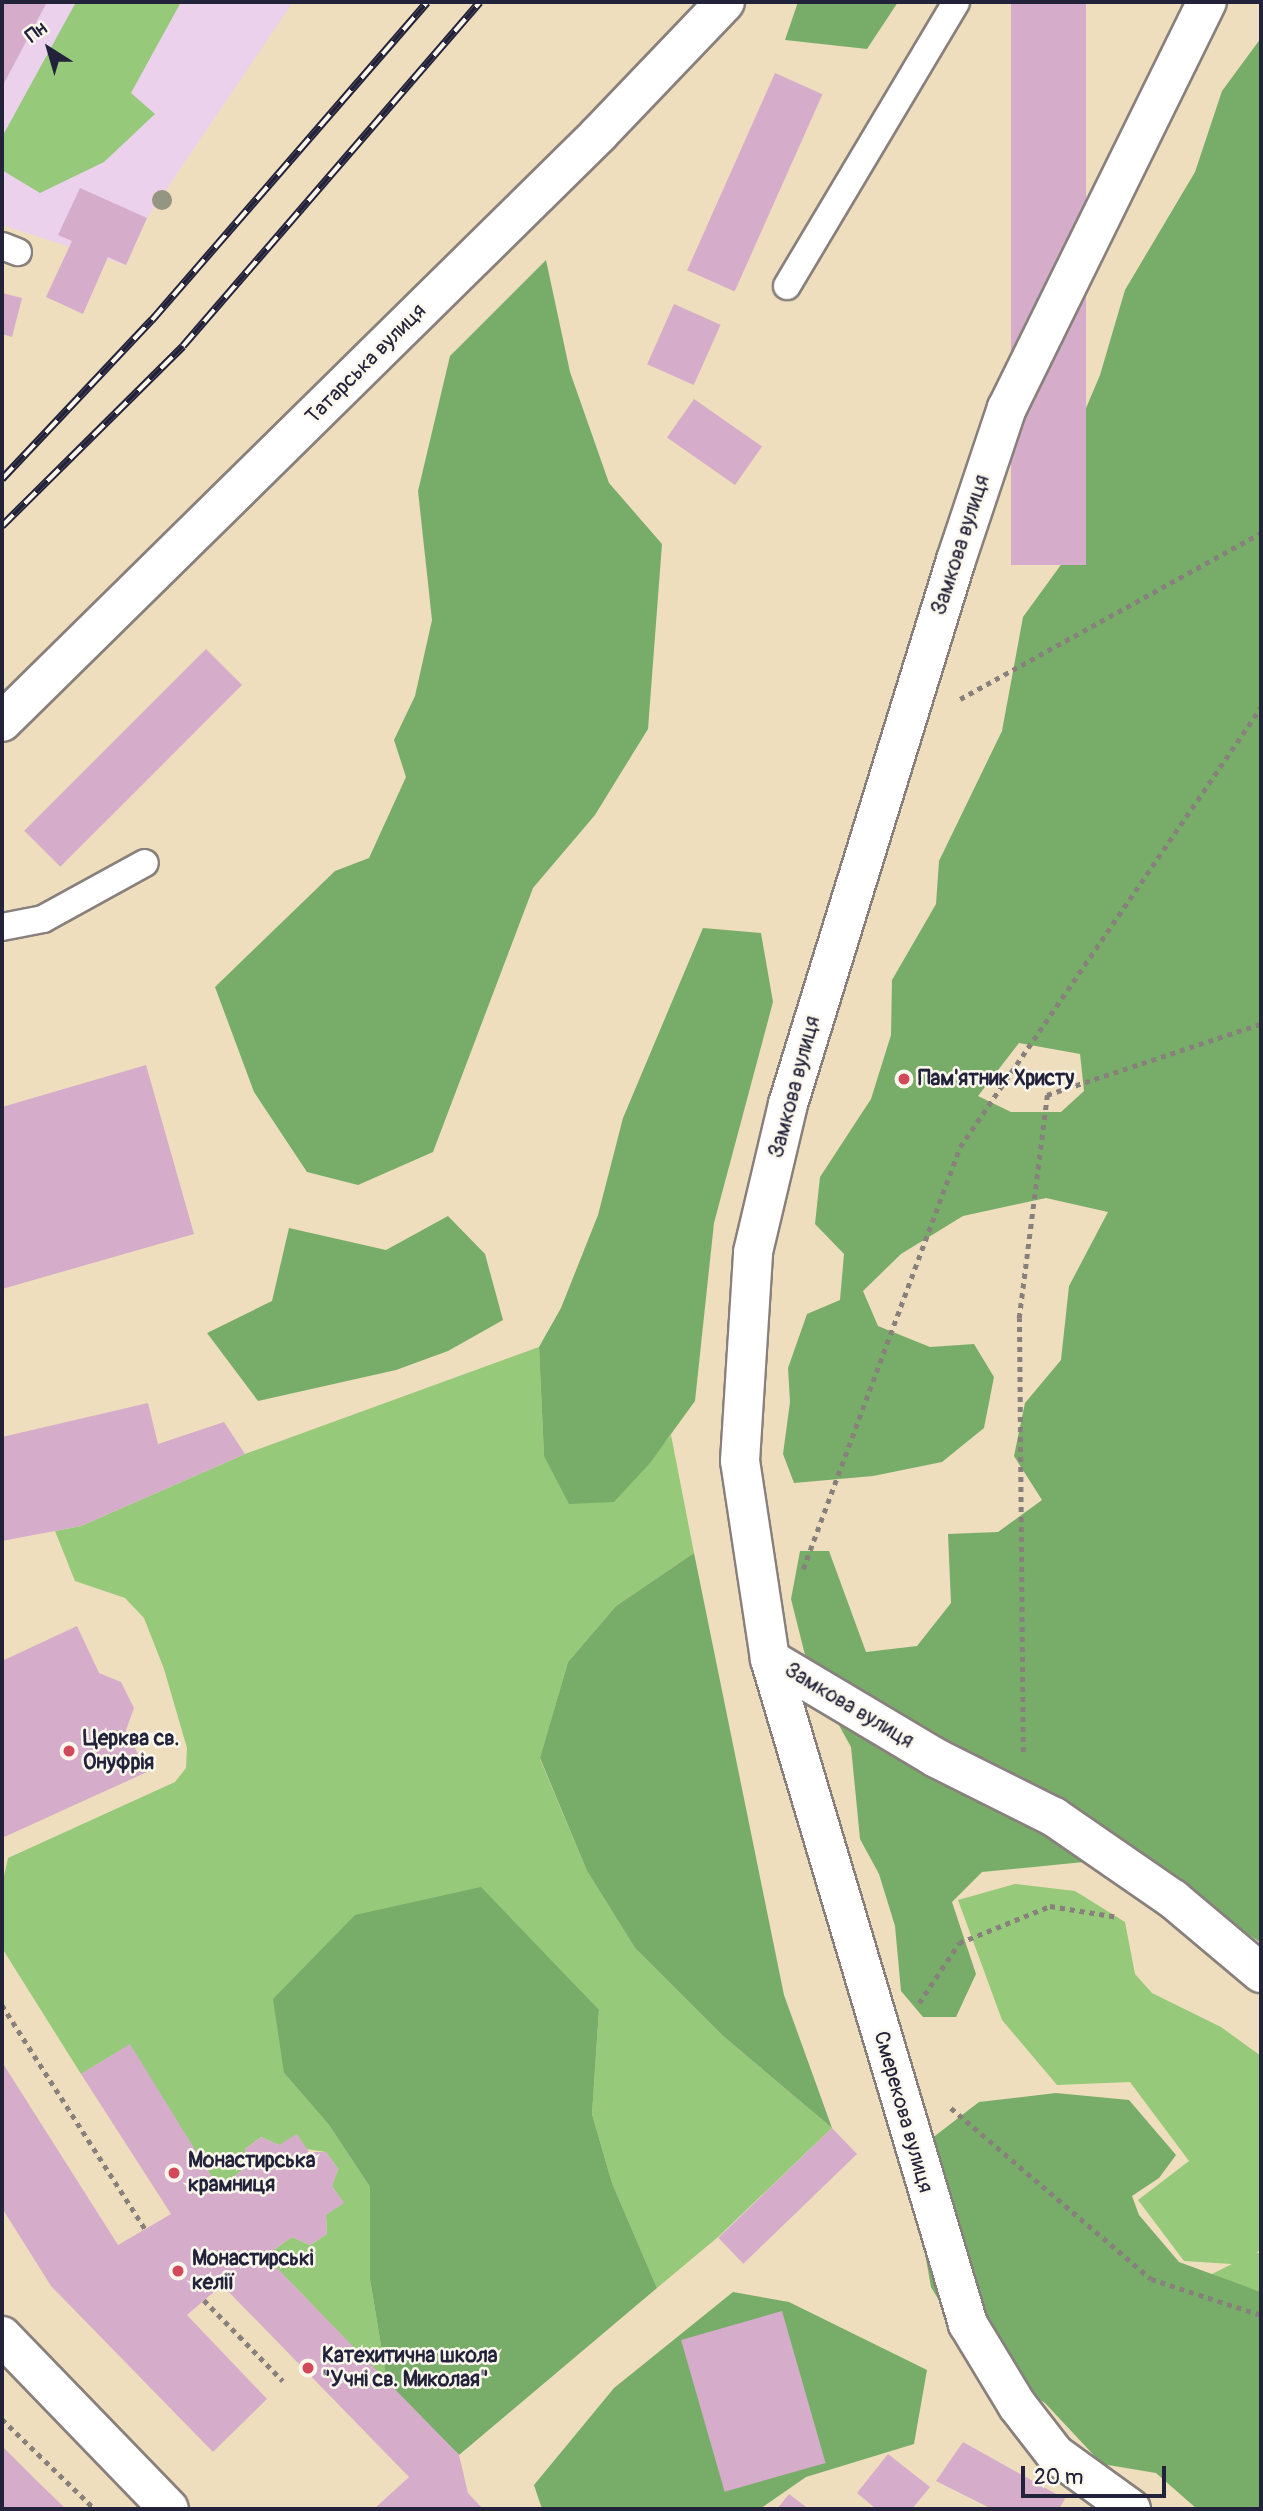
<!DOCTYPE html>
<meta charset="utf-8">
<style>
body{margin:0}
#map{position:relative;width:1263px;height:2511px;overflow:hidden;background:#eedebd;font-family:Pangolin,sans-serif}
div>[style]{position:absolute}
.built>*{inset:0;background:#ebd1eb}
.green>*{inset:0;background:#96c979}
.forest>*{inset:0;background:#78ad69}
.building>*{inset:0;background:#d5adca;transform-origin:0 0}
.path>*{height:4.5px;margin-top:-2.25px;transform-origin:0;background:repeating-linear-gradient(90deg,#88807c 0 5px,transparent 0 10px)}
.roads{filter:drop-shadow(2px 0 #88807c) drop-shadow(-2px 0 #88807c) drop-shadow(0 2px #88807c) drop-shadow(0 -2px #88807c)}
.lane>*{height:26px;margin:-13px;padding:0 13px;transform-origin:13px;border-radius:13px;background:#fff}
.street>*{height:38px;margin:-19px;padding:0 19px;transform-origin:19px;border-radius:19px;background:#fff}
.rail>*{height:8px;margin-top:-4px;transform-origin:0;background:repeating-linear-gradient(90deg,#fbf7ec 0 16px,#22223b 0 32px);box-sizing:border-box;border-block:2px solid #22223b}
.trees>*{width:20px;height:20px;margin:-10px;border-radius:50%;background:#949682}
.dots>*{width:19px;height:19px;translate:-50% -50%;box-sizing:border-box;border:4px solid #fbf7ec;border-radius:50%}
span{translate:-50% -50%;white-space:nowrap;text-align:center;line-height:1.15;-webkit-text-stroke:5px #fbf7ec;paint-order:stroke}
.street-label{font-size:21px;color:#22223b}
.poi-label{font-size:21px;color:#22223b;font-weight:700}
.left{translate:0 -50%;text-align:left}
.frame{position:absolute;inset:0;border:4px solid #22223b;pointer-events:none}
.north{position:absolute;left:14px;top:14px;width:70px;height:70px;-webkit-text-stroke:5px #fbf7ec;paint-order:stroke;rotate:323deg;font-size:19px;font-weight:700;line-height:28px;text-align:center;color:#22223b}
.north::after{content:'';display:block;margin:auto;width:24px;height:32px;background:#22223b;clip-path:polygon(50% 0,100% 100%,50% 72%,0 100%)}
.scale{position:absolute;left:1021px;top:2466px;width:145px;height:32px;box-sizing:border-box;border:4px solid #22223b;border-top:0;padding-left:9px;font-size:21px;line-height:24px;white-space:nowrap;color:#22223b;-webkit-text-stroke:5px #fbf7ec;paint-order:stroke}
</style>
<div id="map">
<div class="built">
<i style="clip-path:polygon(2px 2px,293px 2px,147px 218px,126px 265px,2px 225px)"></i>
</div>
<div class="green">
<i style="clip-path:polygon(76px 2px,181px 2px,131px 93px,155px 114px,104px 162px,40px 193px,2px 170px,2px 137px)"></i>
<i style="clip-path:polygon(539px 1347px,544px 1456px,614px 1502px,671px 1435px,694px 1553px,616px 1606px,568px 1662px,540px 1759px,587px 1871px,635px 1948px,723px 2036px,832px 2128px,718px 2237px,657px 2288px,612px 2183px,592px 2114px,599px 2010px,284px 2073px,329px 2125px,370px 2187px,370px 2279px,387px 2382px,265px 2256px,292px 2237px,310px 2245px,327px 2234px,326px 2215px,343px 2202px,332px 2186px,338px 2169px,326px 2152px,279px 2145px,261px 2137px,245px 2149px,246px 2168px,218px 2187px,129px 2045px,81px 2074px,2px 1948px,2px 1885px,8px 1858px,175px 1782px,186px 1768px,187px 1748px,164px 1669px,144px 1618px,125px 1598px,75px 1581px,55px 1531px,81px 1526px,245px 1454px)"></i>
<i style="clip-path:polygon(1015px 1884px,1075px 1891px,1125px 1922px,1135px 1974px,1152px 1993px,1221px 2027px,1261px 2056px,1261px 2248px,1257px 2253px,1261px 2253px,1261px 2292px,1210px 2275px,1232px 2264px,1184px 2261px,1138px 2200px,1189px 2161px,1130px 2082px,1057px 2085px,1002px 2020px,958px 1900px)"></i>
</div>
<div class="forest">
<i style="clip-path:polygon(798px 2px,898px 2px,867px 49px,785px 40px)"></i>
<i style="clip-path:polygon(evenodd,1261px 38px,1261px 1943px,1242px 1930px,1171px 1904px,1104px 1860px,982px 1872px,952px 1902px,976px 1974px,956px 2017px,923px 2017px,901px 1991px,895px 1926px,879px 1874px,860px 1839px,851px 1747px,809px 1671px,791px 1599px,800px 1551px,829px 1551px,866px 1652px,917px 1646px,951px 1603px,948px 1534px,998px 1532px,1042px 1500px,1014px 1456px,1025px 1403px,1061px 1360px,1069px 1286px,1108px 1212px,1046px 1198px,963px 1216px,901px 1254px,863px 1291px,878px 1326px,930px 1347px,974px 1344px,994px 1377px,984px 1428px,942px 1462px,873px 1476px,794px 1483px,783px 1454px,790px 1402px,788px 1368px,807px 1314px,840px 1300px,844px 1254px,815px 1224px,820px 1177px,871px 1099px,891px 1035px,892px 980px,936px 904px,939px 861px,1002px 731px,1023px 617px,1076px 544px,1073px 439px,1100px 375px,1125px 290px,1195px 172px,1222px 91px,1261px 38px,1019px 1043px,1080px 1054px,1084px 1091px,1061px 1112px,1011px 1112px,978px 1096px,1019px 1043px)"></i>
<i style="clip-path:polygon(546px 260px,570px 372px,609px 483px,662px 544px,648px 729px,595px 815px,533px 888px,433px 1152px,358px 1185px,307px 1172px,254px 1092px,215px 987px,335px 871px,369px 858px,406px 777px,394px 740px,415px 696px,432px 620px,418px 491px,450px 356px)"></i>
<i style="clip-path:polygon(703px 928px,761px 933px,773px 1002px,714px 1223px,695px 1401px,650px 1463px,614px 1502px,569px 1504px,544px 1456px,539px 1347px,561px 1308px,598px 1215px,623px 1118px)"></i>
<i style="clip-path:polygon(448px 1216px,485px 1254px,503px 1320px,448px 1351px,396px 1370px,258px 1401px,207px 1333px,272px 1301px,289px 1228px,386px 1250px)"></i>
<i style="clip-path:polygon(694px 1553px,784px 1995px,832px 2128px,723px 2036px,635px 1948px,587px 1871px,540px 1758px,568px 1662px,616px 1606px)"></i>
<i style="clip-path:polygon(481px 1887px,599px 2010px,592px 2114px,612px 2183px,657px 2288px,459px 2455px,387px 2382px,370px 2279px,370px 2187px,329px 2125px,284px 2073px,273px 1999px,355px 1915px)"></i>
<i style="clip-path:polygon(1056px 2093px,1129px 2100px,1176px 2155px,1159px 2178px,1132px 2196px,1139px 2215px,1179px 2262px,1261px 2292px,1261px 2509px,1197px 2509px,1156px 2473px,1102px 2464px,1045px 2403px,1003px 2376px,957px 2331px,931px 2287px,916px 2203px,918px 2149px,979px 2102px)"></i>
<i style="clip-path:polygon(733px 2292px,789px 2302px,927px 2370px,914px 2444px,806px 2477px,760px 2509px,542px 2509px,534px 2485px,614px 2388px)"></i>
</div>
<div class="building">
<i style="clip-path:polygon(2px 2px,47px 2px,2px 87px)"></i>
<i style="left:1011px;top:2px;width:75px;height:563px"></i>
<i style="left:775px;top:73px;width:52px;height:216px;rotate:24deg"></i>
<i style="clip-path:polygon(80px 188px,147px 218px,126px 265px,108px 257px,83px 314px,46px 297px,72px 241px,58px 235px)"></i>
<i style="clip-path:polygon(2px 293px,22px 298px,12px 337px,2px 334px)"></i>
<i style="left:674px;top:304px;width:51px;height:66px;rotate:24deg"></i>
<i style="left:694px;top:399px;width:83px;height:47px;rotate:35deg"></i>
<i style="left:206px;top:649px;width:51px;height:257px;rotate:45deg"></i>
<i style="clip-path:polygon(146px 1065px,194px 1234px,2px 1289px,2px 1107px)"></i>
<i style="clip-path:polygon(148px 1403px,158px 1444px,224px 1422px,245px 1454px,81px 1526px,2px 1541px,2px 1437px)"></i>
<i style="clip-path:polygon(77px 1626px,99px 1673px,121px 1682px,134px 1708px,126px 1730px,147px 1772px,2px 1838px,2px 1661px)"></i>
<i style="clip-path:polygon(130px 2044px,218px 2187px,246px 2168px,245px 2149px,261px 2137px,279px 2145px,297px 2134px,309px 2152px,326px 2152px,338px 2169px,332px 2186px,344px 2203px,326px 2215px,327px 2234px,310px 2245px,292px 2237px,265px 2256px,459px 2455px,468px 2493px,483px 2509px,374px 2509px,409px 2477px,222px 2285px,187px 2315px,267px 2399px,213px 2452px,51px 2286px,2px 2208px,2px 2062px,118px 2245px,171px 2214px,81px 2074px)"></i>
<i style="left:832px;top:2128px;width:36px;height:158px;rotate:46deg"></i>
<i style="left:782px;top:2311px;width:158px;height:105px;rotate:74deg"></i>
<i style="clip-path:polygon(963px 2442px,1065px 2499px,1059px 2509px,992px 2509px,936px 2481px)"></i>
<i style="clip-path:polygon(2px 2446px,37px 2481px,66px 2509px,2px 2509px)"></i>
<i style="clip-path:polygon(888px 2454px,930px 2487px,912px 2509px,876px 2509px,857px 2493px)"></i>
<i style="clip-path:polygon(789px 2494px,809px 2509px,777px 2509px)"></i>
</div>
<div class="path">
<i style="left:960px;top:699px;width:344px;rotate:-28.9deg"></i>
<i style="left:803px;top:1569px;width:450px;rotate:-69.6deg"></i>
<i style="left:960px;top:1147px;width:533px;rotate:-55.62deg"></i>
<i style="left:1023px;top:1752px;width:434px;rotate:-90.5deg"></i>
<i style="left:1019px;top:1318px;width:225px;rotate:-82.8deg"></i>
<i style="left:1047px;top:1095px;width:225px;rotate:-18.4deg"></i>
<i style="left:919px;top:2003px;width:72px;rotate:-56.3deg"></i>
<i style="left:959px;top:1943px;width:98px;rotate:-22.1deg"></i>
<i style="left:1050px;top:1906px;width:69px;rotate:9.2deg"></i>
<i style="left:2px;top:2005px;width:266px;rotate:57.4deg"></i>
<i style="left:951px;top:2108px;width:263px;rotate:40.5deg"></i>
<i style="left:1151px;top:2279px;width:116px;rotate:18.1deg"></i>
<i style="left:204px;top:2300px;width:113px;rotate:45.7deg"></i>
<i style="left:2px;top:2419px;width:129px;rotate:44.1deg"></i>
</div>
<div class="roads">
<div class="lane">
<i style="left:2px;top:246px;width:17px;rotate:21deg"></i>
<i style="left:787px;top:286px;width:330px;rotate:-59.2deg"></i>
<i style="left:2px;top:927px;width:42px;rotate:-11deg"></i>
<i style="left:43px;top:919px;width:116px;rotate:-28.8deg"></i>
</div>
<div class="street">
<i style="left:2px;top:722px;width:838px;rotate:-44.56deg"></i>
<i style="left:599px;top:134px;width:182px;rotate:-46.3deg"></i>
<i style="left:770px;top:1659px;width:193px;rotate:30.8deg"></i>
<i style="left:936px;top:1758px;width:132px;rotate:26.6deg"></i>
<i style="left:1054px;top:1817px;width:145px;rotate:34.6deg"></i>
<i style="left:1173px;top:1899px;width:115px;rotate:40.1deg"></i>
<i style="left:2px;top:2336px;width:240px;rotate:46deg"></i>
<i style="left:1131px;top:2509px;width:94px;rotate:-144.1deg"></i>
<i style="left:1055px;top:2454px;width:62px;rotate:-127.8deg"></i>
<i style="left:1017px;top:2405px;width:95px;rotate:-121.2deg"></i>
<i style="left:968px;top:2324px;width:694px;rotate:-106.58deg"></i>
<i style="left:770px;top:1659px;width:200px;rotate:-98.6deg"></i>
<i style="left:740px;top:1461px;width:209px;rotate:-86.4deg"></i>
<i style="left:753px;top:1252px;width:152px;rotate:-76.7deg"></i>
<i style="left:788px;top:1104px;width:569px;rotate:-72.84deg"></i>
<i style="left:956px;top:560px;width:160px;rotate:-71.5deg"></i>
<i style="left:1007px;top:408px;width:453px;rotate:-63.8deg"></i>
</div>
</div>
<div class="rail">
<i style="left:2px;top:479px;width:219px;rotate:-46.7deg"></i>
<i style="left:152px;top:320px;width:420px;rotate:-49.1deg"></i>
<i style="left:2px;top:526px;width:255px;rotate:-44.8deg"></i>
<i style="left:183px;top:346px;width:454px;rotate:-49.2deg"></i>
</div>
<div class="trees">
<i style="left:162px;top:200px"></i>
</div>
<div class="dots">
<i style="left:904px;top:1079px;background:#d1495b"></i>
<i style="left:69px;top:1751px;background:#d1495b"></i>
<i style="left:174px;top:2173px;background:#d1495b"></i>
<i style="left:178px;top:2271px;background:#d1495b"></i>
<i style="left:308px;top:2368px;background:#d1495b"></i>
</div>
<div class="street-label">
<span style="left:366px;top:364px;rotate:-45deg">Татарська вулиця</span>
<span style="left:961px;top:545px;rotate:-72deg">Замкова вулиця</span>
<span style="left:795px;top:1087px;rotate:-75deg">Замкова вулиця</span>
<span style="left:849px;top:1706px;rotate:31deg">Замкова вулиця</span>
<span style="left:903px;top:2112px;rotate:74deg">Смерекова вулиця</span>
</div>
<div class="poi-label">
<span class="left" style="left:918px;top:1079px">Пам'ятник Христу</span>
<span class="left" style="left:83px;top:1751px">Церква св.<br>Онуфрія</span>
<span class="left" style="left:188px;top:2173px">Монастирська<br>крамниця</span>
<span class="left" style="left:192px;top:2271px">Монастирські<br>келії</span>
<span class="left" style="left:322px;top:2368px">Катехитична школа<br>"Учні св. Миколая"</span>
</div>
<div class="frame"></div>
<div class="north">Пн</div>
<div class="scale">20 m</div>
</div>
